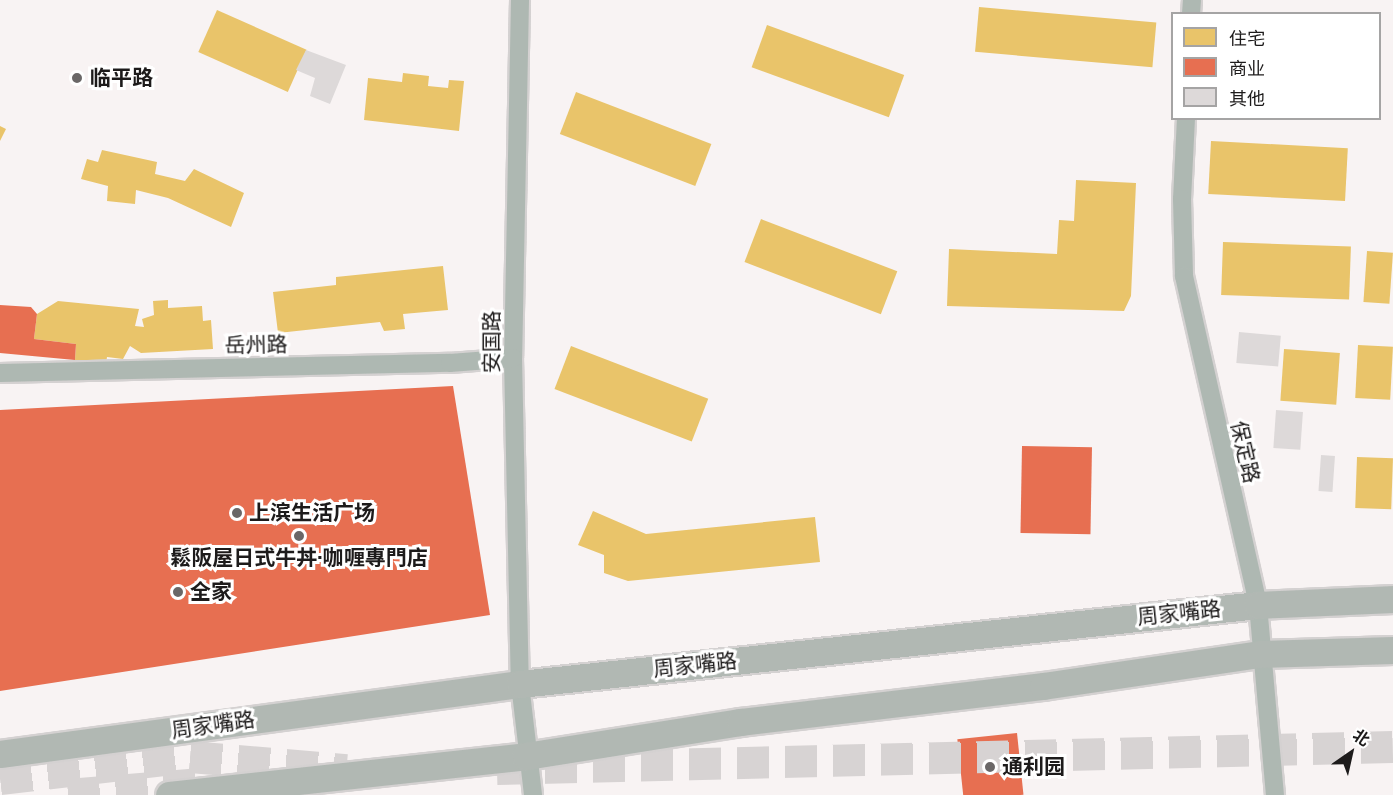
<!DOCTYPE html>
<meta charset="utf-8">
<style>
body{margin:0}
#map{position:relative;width:1393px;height:795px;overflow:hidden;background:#f8f3f3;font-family:"Public Sans","Noto Sans SC",sans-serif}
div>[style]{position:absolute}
.homes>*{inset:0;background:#e9c46a;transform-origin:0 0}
.shops>*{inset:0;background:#e76f51;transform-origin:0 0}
.building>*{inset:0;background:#ddd9d9;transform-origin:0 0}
.highway-tunnel>*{height:32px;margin-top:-16px;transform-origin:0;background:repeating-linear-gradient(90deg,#d7d3d3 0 32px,transparent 0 48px)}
.roads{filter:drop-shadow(2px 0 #d4d1d1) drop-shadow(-2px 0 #d4d1d1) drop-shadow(0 2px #d4d1d1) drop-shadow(0 -2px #d4d1d1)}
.street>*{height:18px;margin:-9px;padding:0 9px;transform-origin:9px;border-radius:9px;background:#aeb8b2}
.primary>*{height:27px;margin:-13.5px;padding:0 13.5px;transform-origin:13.5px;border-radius:13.5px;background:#b1b8b3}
.dots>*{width:16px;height:16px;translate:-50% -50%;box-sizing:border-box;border:3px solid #fff;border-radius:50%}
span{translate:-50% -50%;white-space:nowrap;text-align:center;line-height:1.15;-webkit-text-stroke:6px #fff;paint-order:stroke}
.poi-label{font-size:21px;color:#1d1b1b;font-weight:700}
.left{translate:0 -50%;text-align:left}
.street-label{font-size:21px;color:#1d1b1b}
.legend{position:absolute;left:1171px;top:12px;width:210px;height:108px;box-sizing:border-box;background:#fff;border:2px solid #a5a4a4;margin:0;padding:8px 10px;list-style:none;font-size:18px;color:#1d1b1b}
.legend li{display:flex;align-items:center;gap:12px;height:30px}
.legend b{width:30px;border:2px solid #a5a4a4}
.north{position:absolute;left:1321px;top:723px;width:60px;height:60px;-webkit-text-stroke:4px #fff;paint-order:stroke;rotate:34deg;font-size:16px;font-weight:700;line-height:24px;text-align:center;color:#1d1b1b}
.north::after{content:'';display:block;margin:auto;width:21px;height:27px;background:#1d1b1b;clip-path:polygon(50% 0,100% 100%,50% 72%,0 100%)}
</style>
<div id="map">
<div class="homes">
<i style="left:979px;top:7px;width:178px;height:45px;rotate:5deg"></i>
<i style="left:217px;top:10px;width:98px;height:46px;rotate:24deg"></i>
<i style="left:767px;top:25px;width:146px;height:45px;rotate:20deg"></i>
<i style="clip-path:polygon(403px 73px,429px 76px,428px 86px,448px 88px,449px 80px,464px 81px,459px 131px,364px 120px,368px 78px,402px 82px)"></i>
<i style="left:576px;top:92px;width:145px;height:45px;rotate:21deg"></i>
<i style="clip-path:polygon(0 126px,6px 129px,0 141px)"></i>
<i style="left:1211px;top:141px;width:137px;height:53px;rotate:3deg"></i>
<i style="clip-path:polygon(102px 150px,157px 162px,155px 174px,185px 181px,194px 169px,244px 193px,231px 227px,168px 198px,136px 190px,135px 204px,107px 201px,108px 186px,81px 179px,87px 159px,98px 162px)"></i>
<i style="clip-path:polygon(1076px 180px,1136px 183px,1131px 296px,1124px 311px,947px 306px,949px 249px,1057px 254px,1059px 220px,1074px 221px)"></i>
<i style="left:761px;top:219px;width:146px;height:46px;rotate:21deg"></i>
<i style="left:1223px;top:242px;width:128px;height:53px;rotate:2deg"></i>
<i style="left:1367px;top:251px;width:26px;height:51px;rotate:4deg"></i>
<i style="clip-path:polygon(443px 266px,448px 310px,403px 314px,405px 329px,384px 331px,380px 322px,278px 333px,273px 292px,336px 285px,336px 277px)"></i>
<i style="clip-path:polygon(168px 300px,168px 308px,202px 306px,203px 321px,211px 320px,213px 349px,141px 353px,130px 346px,123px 359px,107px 357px,106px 364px,75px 360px,76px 344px,34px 339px,37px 314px,58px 301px,139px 309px,135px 326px,144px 327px,142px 319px,154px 315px,153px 301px)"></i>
<i style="left:1358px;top:345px;width:35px;height:53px;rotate:3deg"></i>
<i style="left:571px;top:346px;width:147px;height:46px;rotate:21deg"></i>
<i style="left:1284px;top:349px;width:56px;height:52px;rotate:4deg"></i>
<i style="left:1357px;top:457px;width:36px;height:51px;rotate:2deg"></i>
<i style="clip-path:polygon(593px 511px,646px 534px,815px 517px,820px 562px,628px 581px,604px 573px,604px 555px,578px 545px)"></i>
</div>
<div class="shops">
<i style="clip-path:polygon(0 305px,31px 307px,37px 314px,34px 339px,76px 344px,75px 360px,0 353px)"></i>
<i style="clip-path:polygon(453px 386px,490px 615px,0 691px,0 410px)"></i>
<i style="left:1022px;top:446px;width:70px;height:87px;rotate:1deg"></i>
<i style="left:1017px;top:733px;width:62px;height:60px;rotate:84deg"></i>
</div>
<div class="building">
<i style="clip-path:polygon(306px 50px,346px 65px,330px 104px,310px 96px,315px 78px,296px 70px)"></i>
<i style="left:1239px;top:332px;width:42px;height:31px;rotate:5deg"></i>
<i style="left:1276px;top:410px;width:27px;height:38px;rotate:4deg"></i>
<i style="left:1321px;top:455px;width:14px;height:36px;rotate:4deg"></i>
</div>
<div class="highway-tunnel">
<i style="left:497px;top:769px;width:896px;rotate:-1.41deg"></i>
<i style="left:0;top:779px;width:191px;rotate:-6.6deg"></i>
<i style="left:190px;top:757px;width:157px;rotate:4.8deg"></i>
<i style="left:68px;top:795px;width:134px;rotate:-4.7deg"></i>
</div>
<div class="roads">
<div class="street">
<i style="left:520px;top:0;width:358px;rotate:91.1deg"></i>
<i style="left:513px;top:358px;width:326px;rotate:88.8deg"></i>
<i style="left:520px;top:684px;width:112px;rotate:83.3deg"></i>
<i style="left:1191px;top:14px;width:14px;rotate:-86deg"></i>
<i style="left:1186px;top:118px;width:81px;rotate:92.8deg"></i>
<i style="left:1182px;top:199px;width:77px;rotate:88.5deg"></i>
<i style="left:1184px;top:276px;width:337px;rotate:77.3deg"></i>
<i style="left:1258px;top:605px;width:191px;rotate:84.9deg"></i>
<i style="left:0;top:373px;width:450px;rotate:-1.3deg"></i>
<i style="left:450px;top:363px;width:63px;rotate:-4.5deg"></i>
</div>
<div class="primary">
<i style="left:0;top:754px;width:525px;rotate:-7.67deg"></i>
<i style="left:520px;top:684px;width:742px;rotate:-6.11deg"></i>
<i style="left:1258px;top:605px;width:135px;rotate:-2.5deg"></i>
<i style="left:169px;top:795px;width:359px;rotate:-6.2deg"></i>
<i style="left:526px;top:756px;width:217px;rotate:-9deg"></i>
<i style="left:740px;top:722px;width:305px;rotate:-6.8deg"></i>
<i style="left:1043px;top:686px;width:219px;rotate:-8.4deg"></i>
<i style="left:1260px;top:654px;width:133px;rotate:-1.7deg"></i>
</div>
</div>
<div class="dots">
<i style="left:77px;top:78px;background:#6a6767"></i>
<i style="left:237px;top:513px;background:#6a6767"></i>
<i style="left:299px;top:536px;background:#6a6767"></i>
<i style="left:178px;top:592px;background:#6a6767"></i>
<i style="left:990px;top:767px;background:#6a6767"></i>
</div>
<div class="poi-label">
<span class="left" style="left:90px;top:78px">临平路</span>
<span class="left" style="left:249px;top:513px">上滨生活广场</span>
<span style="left:299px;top:558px">鬆阪屋日式牛丼·咖喱專門店</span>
<span class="left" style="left:190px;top:592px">全家</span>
<span class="left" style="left:1002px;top:767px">通利园</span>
</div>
<div class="street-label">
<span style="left:492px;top:342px;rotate:-90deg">安国路</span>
<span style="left:256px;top:345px;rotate:-1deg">岳州路</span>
<span style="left:1245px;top:452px;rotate:77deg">保定路</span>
<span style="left:1179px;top:613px;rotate:-6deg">周家嘴路</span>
<span style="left:695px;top:665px;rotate:-6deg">周家嘴路</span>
<span style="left:213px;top:725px;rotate:-8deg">周家嘴路</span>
</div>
<ul class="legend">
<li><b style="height:16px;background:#e9c46a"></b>住宅</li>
<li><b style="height:16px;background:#e76f51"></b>商业</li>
<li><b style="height:16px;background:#ddd9d9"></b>其他</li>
</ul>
<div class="north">北</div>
</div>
